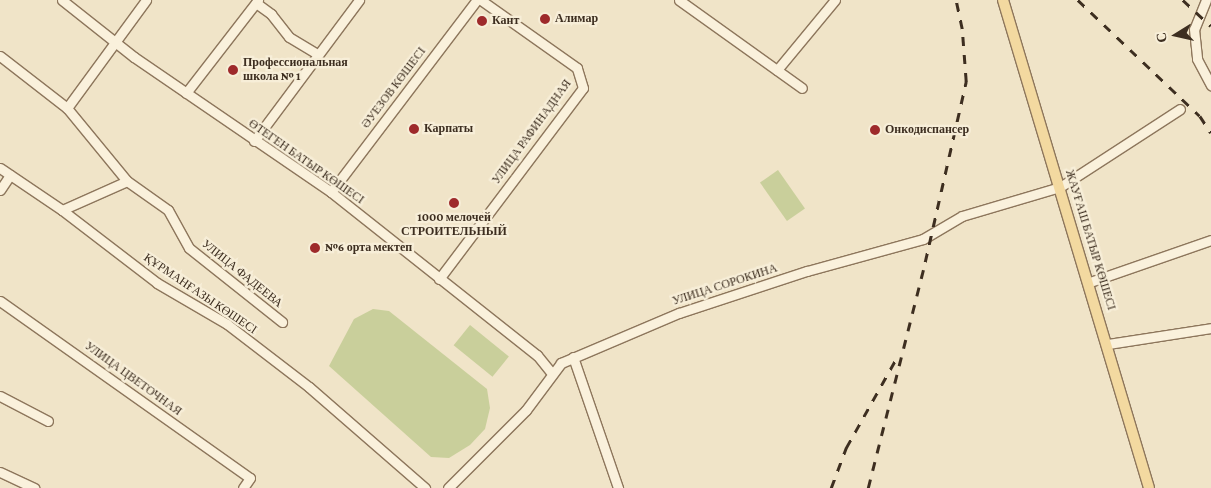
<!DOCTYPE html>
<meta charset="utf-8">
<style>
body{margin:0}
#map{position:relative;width:1211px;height:488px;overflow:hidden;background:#f0e4c8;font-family:"Crimson Pro",serif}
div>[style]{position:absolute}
.green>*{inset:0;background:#c9cf9b;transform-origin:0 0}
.roads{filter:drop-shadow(1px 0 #8d765c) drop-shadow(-1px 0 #8d765c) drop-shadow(0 1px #8d765c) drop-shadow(0 -1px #8d765c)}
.minor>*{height:9px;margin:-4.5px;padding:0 4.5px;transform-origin:4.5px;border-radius:4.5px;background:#faf1dc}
.major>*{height:10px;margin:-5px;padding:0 5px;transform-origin:5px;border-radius:5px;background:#f3d9a0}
.rail>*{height:2.5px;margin-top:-1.25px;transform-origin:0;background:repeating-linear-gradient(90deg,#3d2e20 0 9px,transparent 0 18px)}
.dots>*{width:14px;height:14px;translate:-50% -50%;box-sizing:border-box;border:2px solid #f7eed8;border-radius:50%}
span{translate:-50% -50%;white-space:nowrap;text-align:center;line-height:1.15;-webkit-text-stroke:4.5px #f7eed8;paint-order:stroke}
.poi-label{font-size:12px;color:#3d2e20;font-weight:700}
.left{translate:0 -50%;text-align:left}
.street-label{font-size:12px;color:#3d2e20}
.north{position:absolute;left:1151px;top:10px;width:50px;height:50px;-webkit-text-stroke:4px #f7eed8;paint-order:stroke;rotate:260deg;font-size:14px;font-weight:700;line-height:20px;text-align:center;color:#3d2e20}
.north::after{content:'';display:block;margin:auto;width:18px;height:22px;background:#3d2e20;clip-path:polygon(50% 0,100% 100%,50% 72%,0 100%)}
</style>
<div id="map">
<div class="green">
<i style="left:778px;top:170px;width:47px;height:22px;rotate:55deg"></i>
<i style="clip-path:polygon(373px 309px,389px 311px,487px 389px,490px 408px,485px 429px,470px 445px,449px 458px,431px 457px,329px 366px,354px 319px)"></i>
<i style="left:470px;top:325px;width:50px;height:26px;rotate:39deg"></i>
</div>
<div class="roads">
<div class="minor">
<i style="left:62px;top:0;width:92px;rotate:38.4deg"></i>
<i style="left:134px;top:57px;width:239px;rotate:34.4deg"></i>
<i style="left:331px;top:192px;width:263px;rotate:38.4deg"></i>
<i style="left:537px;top:355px;width:22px;rotate:51deg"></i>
<i style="left:679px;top:0;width:151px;rotate:35.6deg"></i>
<i style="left:1206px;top:0;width:31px;rotate:112deg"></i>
<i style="left:1194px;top:29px;width:30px;rotate:84deg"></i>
<i style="left:1197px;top:59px;width:30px;rotate:62deg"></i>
<i style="left:256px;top:3px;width:19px;rotate:36deg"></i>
<i style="left:271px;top:14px;width:29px;rotate:52deg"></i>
<i style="left:289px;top:37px;width:33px;rotate:31deg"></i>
<i style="left:0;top:56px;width:85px;rotate:37.8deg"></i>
<i style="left:67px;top:108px;width:94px;rotate:50.6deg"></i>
<i style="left:127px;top:181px;width:50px;rotate:35.3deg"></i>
<i style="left:168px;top:210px;width:43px;rotate:61.1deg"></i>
<i style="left:189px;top:248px;width:119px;rotate:38.5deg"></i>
<i style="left:777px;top:70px;width:91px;rotate:-50.4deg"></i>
<i style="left:186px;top:93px;width:118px;rotate:-52.3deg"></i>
<i style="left:67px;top:108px;width:134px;rotate:-53.8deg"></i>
<i style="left:254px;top:141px;width:176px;rotate:-53.3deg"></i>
<i style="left:0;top:168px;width:75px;rotate:34.1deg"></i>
<i style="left:62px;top:210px;width:120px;rotate:37.5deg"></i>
<i style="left:157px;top:283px;width:81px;rotate:30.4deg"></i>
<i style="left:227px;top:324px;width:103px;rotate:37.5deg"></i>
<i style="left:309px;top:387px;width:154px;rotate:41deg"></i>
<i style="left:0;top:190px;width:18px;rotate:-56deg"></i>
<i style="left:331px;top:192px;width:241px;rotate:-52.8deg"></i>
<i style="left:62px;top:210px;width:71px;rotate:-24deg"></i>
<i style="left:439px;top:279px;width:239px;rotate:-53deg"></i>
<i style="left:583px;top:88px;width:21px;rotate:-107deg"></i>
<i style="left:577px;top:68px;width:118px;rotate:-144.7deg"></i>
<i style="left:1090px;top:282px;width:128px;rotate:-19.1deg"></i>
<i style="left:0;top:301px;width:306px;rotate:35.3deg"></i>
<i style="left:250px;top:478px;width:12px;rotate:125deg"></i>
<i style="left:1108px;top:344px;width:104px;rotate:-8.8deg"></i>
<i style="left:573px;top:357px;width:139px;rotate:71deg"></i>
<i style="left:0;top:396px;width:54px;rotate:27.5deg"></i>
<i style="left:0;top:472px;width:38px;rotate:25deg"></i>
<i style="left:448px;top:488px;width:110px;rotate:-45deg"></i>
<i style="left:526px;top:410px;width:59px;rotate:-53.3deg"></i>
<i style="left:561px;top:363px;width:128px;rotate:-23deg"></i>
<i style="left:679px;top:313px;width:135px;rotate:-18.2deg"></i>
<i style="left:807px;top:271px;width:120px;rotate:-15.4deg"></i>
<i style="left:923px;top:239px;width:45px;rotate:-30.5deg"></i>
<i style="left:962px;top:216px;width:102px;rotate:-16.5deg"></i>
<i style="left:1060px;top:187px;width:143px;rotate:-33deg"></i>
</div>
<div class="major">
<i style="left:1003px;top:0;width:509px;rotate:73.34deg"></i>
</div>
</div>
<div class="rail">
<i style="left:1078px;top:0;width:168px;rotate:43.6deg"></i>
<i style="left:1200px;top:116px;width:20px;rotate:57deg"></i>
<i style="left:1183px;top:0;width:38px;rotate:43deg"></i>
<i style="left:831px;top:488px;width:43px;rotate:-69.4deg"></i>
<i style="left:846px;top:448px;width:104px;rotate:-60.7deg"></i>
<i style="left:868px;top:488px;width:233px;rotate:-75.8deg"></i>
<i style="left:925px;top:262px;width:185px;rotate:-77.2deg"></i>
<i style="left:966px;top:82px;width:53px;rotate:-94.3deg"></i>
<i style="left:962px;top:29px;width:30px;rotate:-102deg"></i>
</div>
<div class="dots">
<i style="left:545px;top:19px;background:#9e2a2b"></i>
<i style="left:482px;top:21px;background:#9e2a2b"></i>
<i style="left:233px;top:70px;background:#9e2a2b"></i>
<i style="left:414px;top:129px;background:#9e2a2b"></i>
<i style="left:875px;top:130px;background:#9e2a2b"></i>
<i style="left:454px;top:203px;background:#9e2a2b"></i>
<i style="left:315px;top:248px;background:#9e2a2b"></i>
</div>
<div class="poi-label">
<span class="left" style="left:555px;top:19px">Алимар</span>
<span class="left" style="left:492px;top:21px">Кант</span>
<span class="left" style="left:243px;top:70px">Профессиональная<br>школа № 1</span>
<span class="left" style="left:424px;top:129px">Карпаты</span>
<span class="left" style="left:885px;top:130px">Онкодиспансер</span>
<span style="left:454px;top:225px">1000 мелочей<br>СТРОИТЕЛЬНЫЙ</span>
<span class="left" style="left:325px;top:248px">№6 орта мектеп</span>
</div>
<div class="street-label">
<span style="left:394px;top:88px;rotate:-53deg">ӘУЕЗОВ КӨШЕСІ</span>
<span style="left:532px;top:132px;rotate:-54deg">УЛИЦА РАФИНАДНАЯ</span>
<span style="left:306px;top:162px;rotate:35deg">ӨТЕГЕН БАТЫР КӨШЕСІ</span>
<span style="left:1090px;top:240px;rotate:73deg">ЖАУҒАШ БАТЫР КӨШЕСІ</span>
<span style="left:242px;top:274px;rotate:39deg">УЛИЦА ФАДЕЕВА</span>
<span style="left:725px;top:285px;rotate:-18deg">УЛИЦА СОРОКИНА</span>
<span style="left:200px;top:294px;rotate:34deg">ҚҰРМАНҒАЗЫ КӨШЕСІ</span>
<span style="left:133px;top:379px;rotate:36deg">УЛИЦА ЦВЕТОЧНАЯ</span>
</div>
<div class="north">С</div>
</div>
